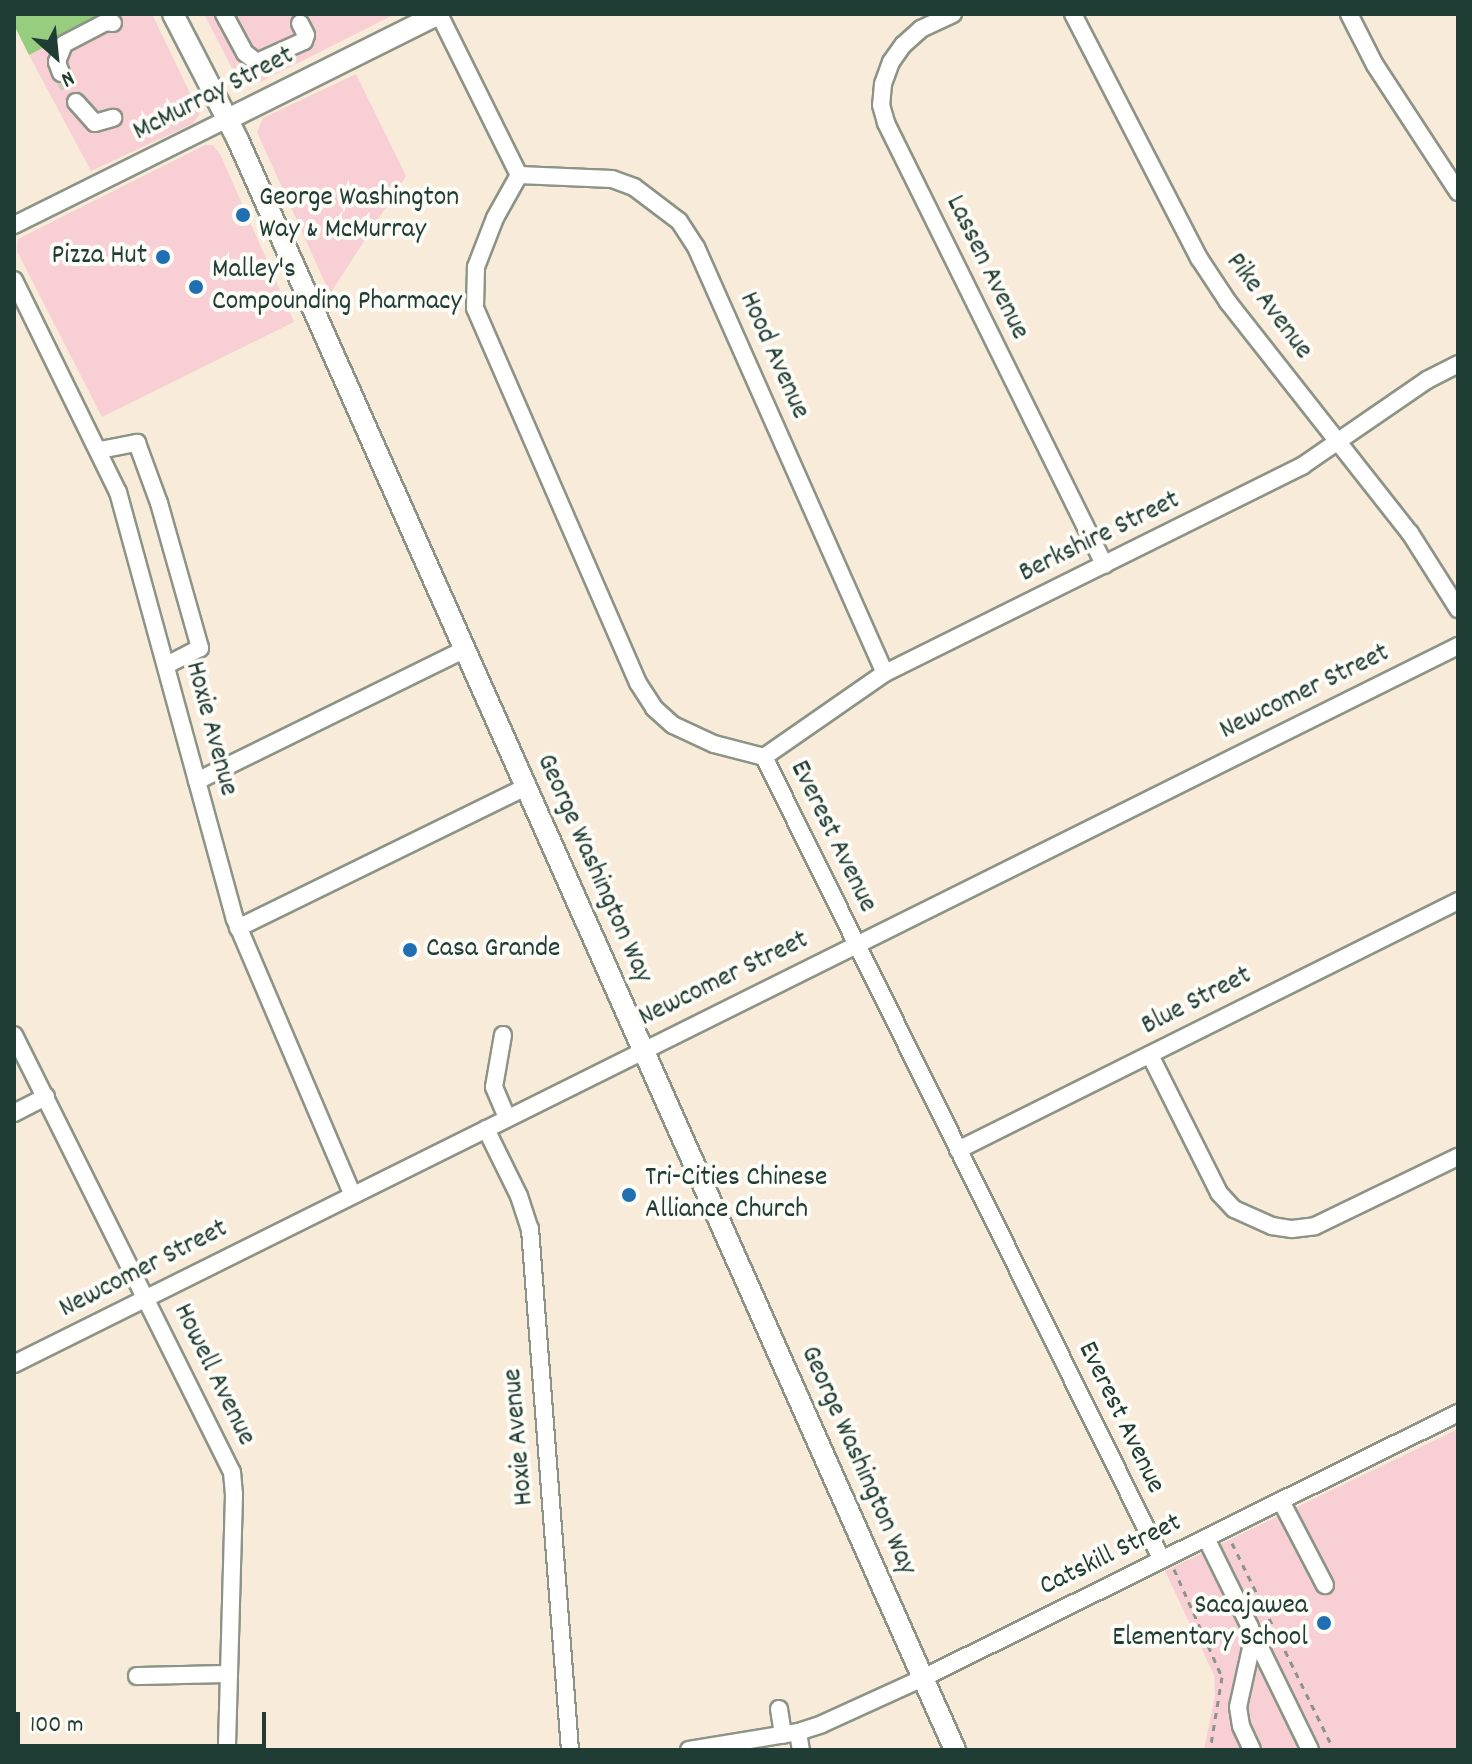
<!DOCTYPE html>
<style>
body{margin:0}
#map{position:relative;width:1472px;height:1764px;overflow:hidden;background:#f8ebd9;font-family:Dekko,sans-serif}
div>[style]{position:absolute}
.built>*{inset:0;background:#f7cfd4}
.green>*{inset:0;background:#97cd7e}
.minor-tunnel>*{height:16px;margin-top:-8px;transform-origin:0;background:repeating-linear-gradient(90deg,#cdc8b8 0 16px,transparent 0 24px)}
.path>*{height:3px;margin-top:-1.5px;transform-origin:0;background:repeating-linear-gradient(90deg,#8c9486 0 6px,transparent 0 12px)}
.roads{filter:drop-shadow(2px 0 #8c9486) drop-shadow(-2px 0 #8c9486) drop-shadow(0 2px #8c9486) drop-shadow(0 -2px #8c9486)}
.minor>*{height:16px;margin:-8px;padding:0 8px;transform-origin:8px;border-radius:8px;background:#fff}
.major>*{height:20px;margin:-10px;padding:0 10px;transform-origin:10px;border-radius:10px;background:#fff}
.dots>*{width:22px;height:22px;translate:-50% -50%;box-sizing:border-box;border:4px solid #fdfcf7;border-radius:50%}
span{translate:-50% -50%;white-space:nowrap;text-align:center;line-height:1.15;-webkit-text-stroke:8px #fdfcf7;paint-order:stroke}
.street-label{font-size:28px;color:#1f3d34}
.poi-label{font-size:28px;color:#1f3d34}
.left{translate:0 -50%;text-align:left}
.right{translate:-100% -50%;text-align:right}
.frame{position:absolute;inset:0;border:16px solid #1f3d34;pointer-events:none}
.north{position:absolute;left:16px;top:16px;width:80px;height:80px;-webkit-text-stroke:6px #fdfcf7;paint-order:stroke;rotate:153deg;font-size:22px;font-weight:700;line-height:32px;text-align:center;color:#1f3d34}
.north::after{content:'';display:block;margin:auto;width:28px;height:36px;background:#1f3d34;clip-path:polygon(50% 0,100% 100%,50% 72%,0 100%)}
.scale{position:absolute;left:16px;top:1712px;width:250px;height:36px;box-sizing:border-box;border:4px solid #1f3d34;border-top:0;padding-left:10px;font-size:24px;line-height:28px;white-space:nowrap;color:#1f3d34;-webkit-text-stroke:6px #fdfcf7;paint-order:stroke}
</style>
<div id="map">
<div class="built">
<i style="clip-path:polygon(110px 14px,152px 14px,200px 114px,192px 124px,91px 171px,29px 55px)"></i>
<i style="clip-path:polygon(204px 14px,395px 14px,258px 83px,234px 72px)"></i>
<i style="clip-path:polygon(356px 74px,406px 176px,330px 294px,257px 132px,263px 118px)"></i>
<i style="clip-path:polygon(205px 145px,213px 145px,220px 154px,294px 322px,102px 417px,17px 251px,18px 239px)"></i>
<i style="clip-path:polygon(1458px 1429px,1458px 1750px,1204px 1750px,1215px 1696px,1214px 1675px,1165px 1571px)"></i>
</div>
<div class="green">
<i style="clip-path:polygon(14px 14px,110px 14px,29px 55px,14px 25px)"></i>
</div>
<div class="minor-tunnel">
<i style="left:61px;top:73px;width:33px;rotate:63deg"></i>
</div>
<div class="path">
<i style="left:1232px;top:1543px;width:231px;rotate:63.8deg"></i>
<i style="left:1174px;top:1569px;width:118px;rotate:66deg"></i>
<i style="left:1222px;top:1677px;width:74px;rotate:99.3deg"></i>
</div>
<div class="roads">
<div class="minor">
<i style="left:224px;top:14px;width:44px;rotate:61.7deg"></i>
<i style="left:245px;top:53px;width:15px;rotate:37deg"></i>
<i style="left:257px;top:62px;width:51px;rotate:-24.1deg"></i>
<i style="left:304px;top:41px;width:6px;rotate:-72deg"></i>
<i style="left:306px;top:35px;width:13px;rotate:-117deg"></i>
<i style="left:439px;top:14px;width:180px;rotate:63.6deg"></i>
<i style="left:519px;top:175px;width:49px;rotate:119.2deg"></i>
<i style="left:495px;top:218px;width:53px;rotate:111.2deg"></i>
<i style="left:476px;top:267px;width:41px;rotate:91.4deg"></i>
<i style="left:475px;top:308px;width:409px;rotate:66.5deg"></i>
<i style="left:638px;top:683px;width:30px;rotate:57deg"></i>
<i style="left:654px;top:708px;width:25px;rotate:42deg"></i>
<i style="left:673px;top:725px;width:45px;rotate:24.9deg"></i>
<i style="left:714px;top:744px;width:52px;rotate:14.6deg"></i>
<i style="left:764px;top:757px;width:896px;rotate:63.64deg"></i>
<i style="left:953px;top:14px;width:35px;rotate:155deg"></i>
<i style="left:921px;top:29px;width:24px;rotate:138deg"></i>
<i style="left:903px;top:45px;width:21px;rotate:125deg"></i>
<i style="left:891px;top:62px;width:23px;rotate:110deg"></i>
<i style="left:883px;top:84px;width:21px;rotate:95deg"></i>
<i style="left:881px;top:105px;width:19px;rotate:74deg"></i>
<i style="left:886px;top:123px;width:493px;rotate:63.7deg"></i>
<i style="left:1073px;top:14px;width:275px;rotate:62.7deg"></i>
<i style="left:1199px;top:258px;width:53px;rotate:56.6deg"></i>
<i style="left:1228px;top:302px;width:294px;rotate:51.8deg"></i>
<i style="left:1410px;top:533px;width:90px;rotate:57.7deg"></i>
<i style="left:1349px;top:14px;width:57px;rotate:63deg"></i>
<i style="left:1375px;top:65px;width:152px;rotate:56.8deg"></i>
<i style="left:61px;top:73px;width:12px;rotate:-110deg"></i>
<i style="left:57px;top:62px;width:19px;rotate:-69deg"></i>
<i style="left:64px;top:44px;width:47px;rotate:-27.6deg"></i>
<i style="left:106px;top:22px;width:7px;rotate:8deg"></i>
<i style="left:76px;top:102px;width:28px;rotate:48deg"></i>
<i style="left:95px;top:123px;width:19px;rotate:-16deg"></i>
<i style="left:519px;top:175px;width:93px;rotate:2.5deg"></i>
<i style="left:612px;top:179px;width:23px;rotate:20deg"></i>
<i style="left:634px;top:187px;width:56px;rotate:37.1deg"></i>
<i style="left:679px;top:221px;width:31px;rotate:57deg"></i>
<i style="left:696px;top:247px;width:466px;rotate:66.1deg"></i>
<i style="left:14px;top:225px;width:239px;rotate:-26.4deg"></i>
<i style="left:14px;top:280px;width:236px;rotate:63.9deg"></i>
<i style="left:118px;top:492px;width:443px;rotate:74.7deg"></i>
<i style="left:235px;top:919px;width:300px;rotate:66.9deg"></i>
<i style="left:100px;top:450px;width:38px;rotate:-11deg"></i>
<i style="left:137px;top:443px;width:64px;rotate:69.9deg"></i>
<i style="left:159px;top:503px;width:151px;rotate:74.2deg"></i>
<i style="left:200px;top:648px;width:37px;rotate:153deg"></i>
<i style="left:764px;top:757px;width:147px;rotate:-34.8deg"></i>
<i style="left:885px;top:673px;width:466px;rotate:-26.4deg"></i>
<i style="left:1302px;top:466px;width:152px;rotate:-34.5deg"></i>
<i style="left:1427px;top:380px;width:35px;rotate:-27deg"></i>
<i style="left:197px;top:781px;width:299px;rotate:-26.2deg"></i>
<i style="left:238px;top:928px;width:321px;rotate:-26.1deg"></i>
<i style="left:14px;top:1035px;width:488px;rotate:63.5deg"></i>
<i style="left:232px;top:1472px;width:23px;rotate:85deg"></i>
<i style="left:234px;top:1495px;width:255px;rotate:91.6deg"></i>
<i style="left:503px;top:1035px;width:53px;rotate:99.8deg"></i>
<i style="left:494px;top:1087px;width:34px;rotate:67deg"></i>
<i style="left:1150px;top:1055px;width:154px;rotate:63.4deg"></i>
<i style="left:1219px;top:1193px;width:22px;rotate:47deg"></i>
<i style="left:1234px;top:1209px;width:42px;rotate:24.1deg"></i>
<i style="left:1272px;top:1226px;width:20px;rotate:9deg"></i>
<i style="left:1292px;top:1229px;width:23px;rotate:-7deg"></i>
<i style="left:1315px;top:1226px;width:159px;rotate:-25.8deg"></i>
<i style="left:14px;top:1113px;width:36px;rotate:-27deg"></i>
<i style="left:486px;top:1129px;width:75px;rotate:63.8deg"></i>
<i style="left:519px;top:1196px;width:35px;rotate:72deg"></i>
<i style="left:530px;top:1229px;width:523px;rotate:85.61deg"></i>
<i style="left:958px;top:1150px;width:559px;rotate:-26.47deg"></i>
<i style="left:14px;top:1364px;width:1613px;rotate:-26.44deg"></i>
<i style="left:1281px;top:1501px;width:95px;rotate:62.4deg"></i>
<i style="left:1206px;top:1538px;width:99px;rotate:63.7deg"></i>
<i style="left:1250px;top:1627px;width:21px;rotate:87deg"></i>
<i style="left:1251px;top:1648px;width:60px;rotate:102.4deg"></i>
<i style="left:1238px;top:1707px;width:19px;rotate:81deg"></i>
<i style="left:1241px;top:1726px;width:26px;rotate:65deg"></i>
<i style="left:1253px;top:1633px;width:130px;rotate:64deg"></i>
<i style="left:137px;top:1676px;width:91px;rotate:-1.3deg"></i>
<i style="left:779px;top:1709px;width:26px;rotate:81deg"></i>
<i style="left:798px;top:1732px;width:18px;rotate:81deg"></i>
<i style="left:689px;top:1750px;width:110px;rotate:-9.4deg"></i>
<i style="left:798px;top:1732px;width:25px;rotate:-18deg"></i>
<i style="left:822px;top:1724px;width:111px;rotate:-24.5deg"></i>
<i style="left:923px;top:1678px;width:597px;rotate:-26.35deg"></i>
</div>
<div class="major">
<i style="left:173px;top:14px;width:140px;rotate:62.7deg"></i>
<i style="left:237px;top:138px;width:1765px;rotate:65.99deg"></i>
<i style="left:228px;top:119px;width:236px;rotate:-26.5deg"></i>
</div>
</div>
<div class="dots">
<i style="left:243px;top:215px;background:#1f6fb2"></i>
<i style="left:163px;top:257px;background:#1f6fb2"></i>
<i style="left:196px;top:287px;background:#1f6fb2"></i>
<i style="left:410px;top:950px;background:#1f6fb2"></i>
<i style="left:629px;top:1195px;background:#1f6fb2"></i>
<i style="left:1324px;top:1623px;background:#1f6fb2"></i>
</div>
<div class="street-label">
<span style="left:214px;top:95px;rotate:-27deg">McMurray Street</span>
<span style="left:986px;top:268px;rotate:64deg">Lassen Avenue</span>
<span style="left:1268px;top:307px;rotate:53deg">Pike Avenue</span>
<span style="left:773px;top:356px;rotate:66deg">Hood Avenue</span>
<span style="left:1100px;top:538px;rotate:-26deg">Berkshire Street</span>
<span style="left:1305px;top:693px;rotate:-26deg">Newcomer Street</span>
<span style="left:210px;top:729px;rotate:75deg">Hoxie Avenue</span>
<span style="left:832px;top:837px;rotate:64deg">Everest Avenue</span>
<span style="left:593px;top:869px;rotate:66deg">George Washington Way</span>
<span style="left:724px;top:980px;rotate:-26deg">Newcomer Street</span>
<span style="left:1197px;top:1002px;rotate:-27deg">Blue Street</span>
<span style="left:144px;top:1270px;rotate:-27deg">Newcomer Street</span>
<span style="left:213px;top:1375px;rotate:64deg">Howell Avenue</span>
<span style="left:1120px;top:1418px;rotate:64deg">Everest Avenue</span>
<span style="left:520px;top:1437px;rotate:-95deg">Hoxie Avenue</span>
<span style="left:857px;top:1461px;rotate:66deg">George Washington Way</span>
<span style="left:1111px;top:1556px;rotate:-26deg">Catskill Street</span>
</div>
<div class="poi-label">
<span class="left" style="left:259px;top:215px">George Washington<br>Way &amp; McMurray</span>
<span class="right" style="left:147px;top:257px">Pizza Hut</span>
<span class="left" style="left:212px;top:287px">Malley's<br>Compounding Pharmacy</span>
<span class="left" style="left:426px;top:950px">Casa Grande</span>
<span class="left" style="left:645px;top:1195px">Tri-Cities Chinese<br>Alliance Church</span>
<span class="right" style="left:1308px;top:1623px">Sacajawea<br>Elementary School</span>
</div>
<div class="frame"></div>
<div class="north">N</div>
<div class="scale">100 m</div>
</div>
